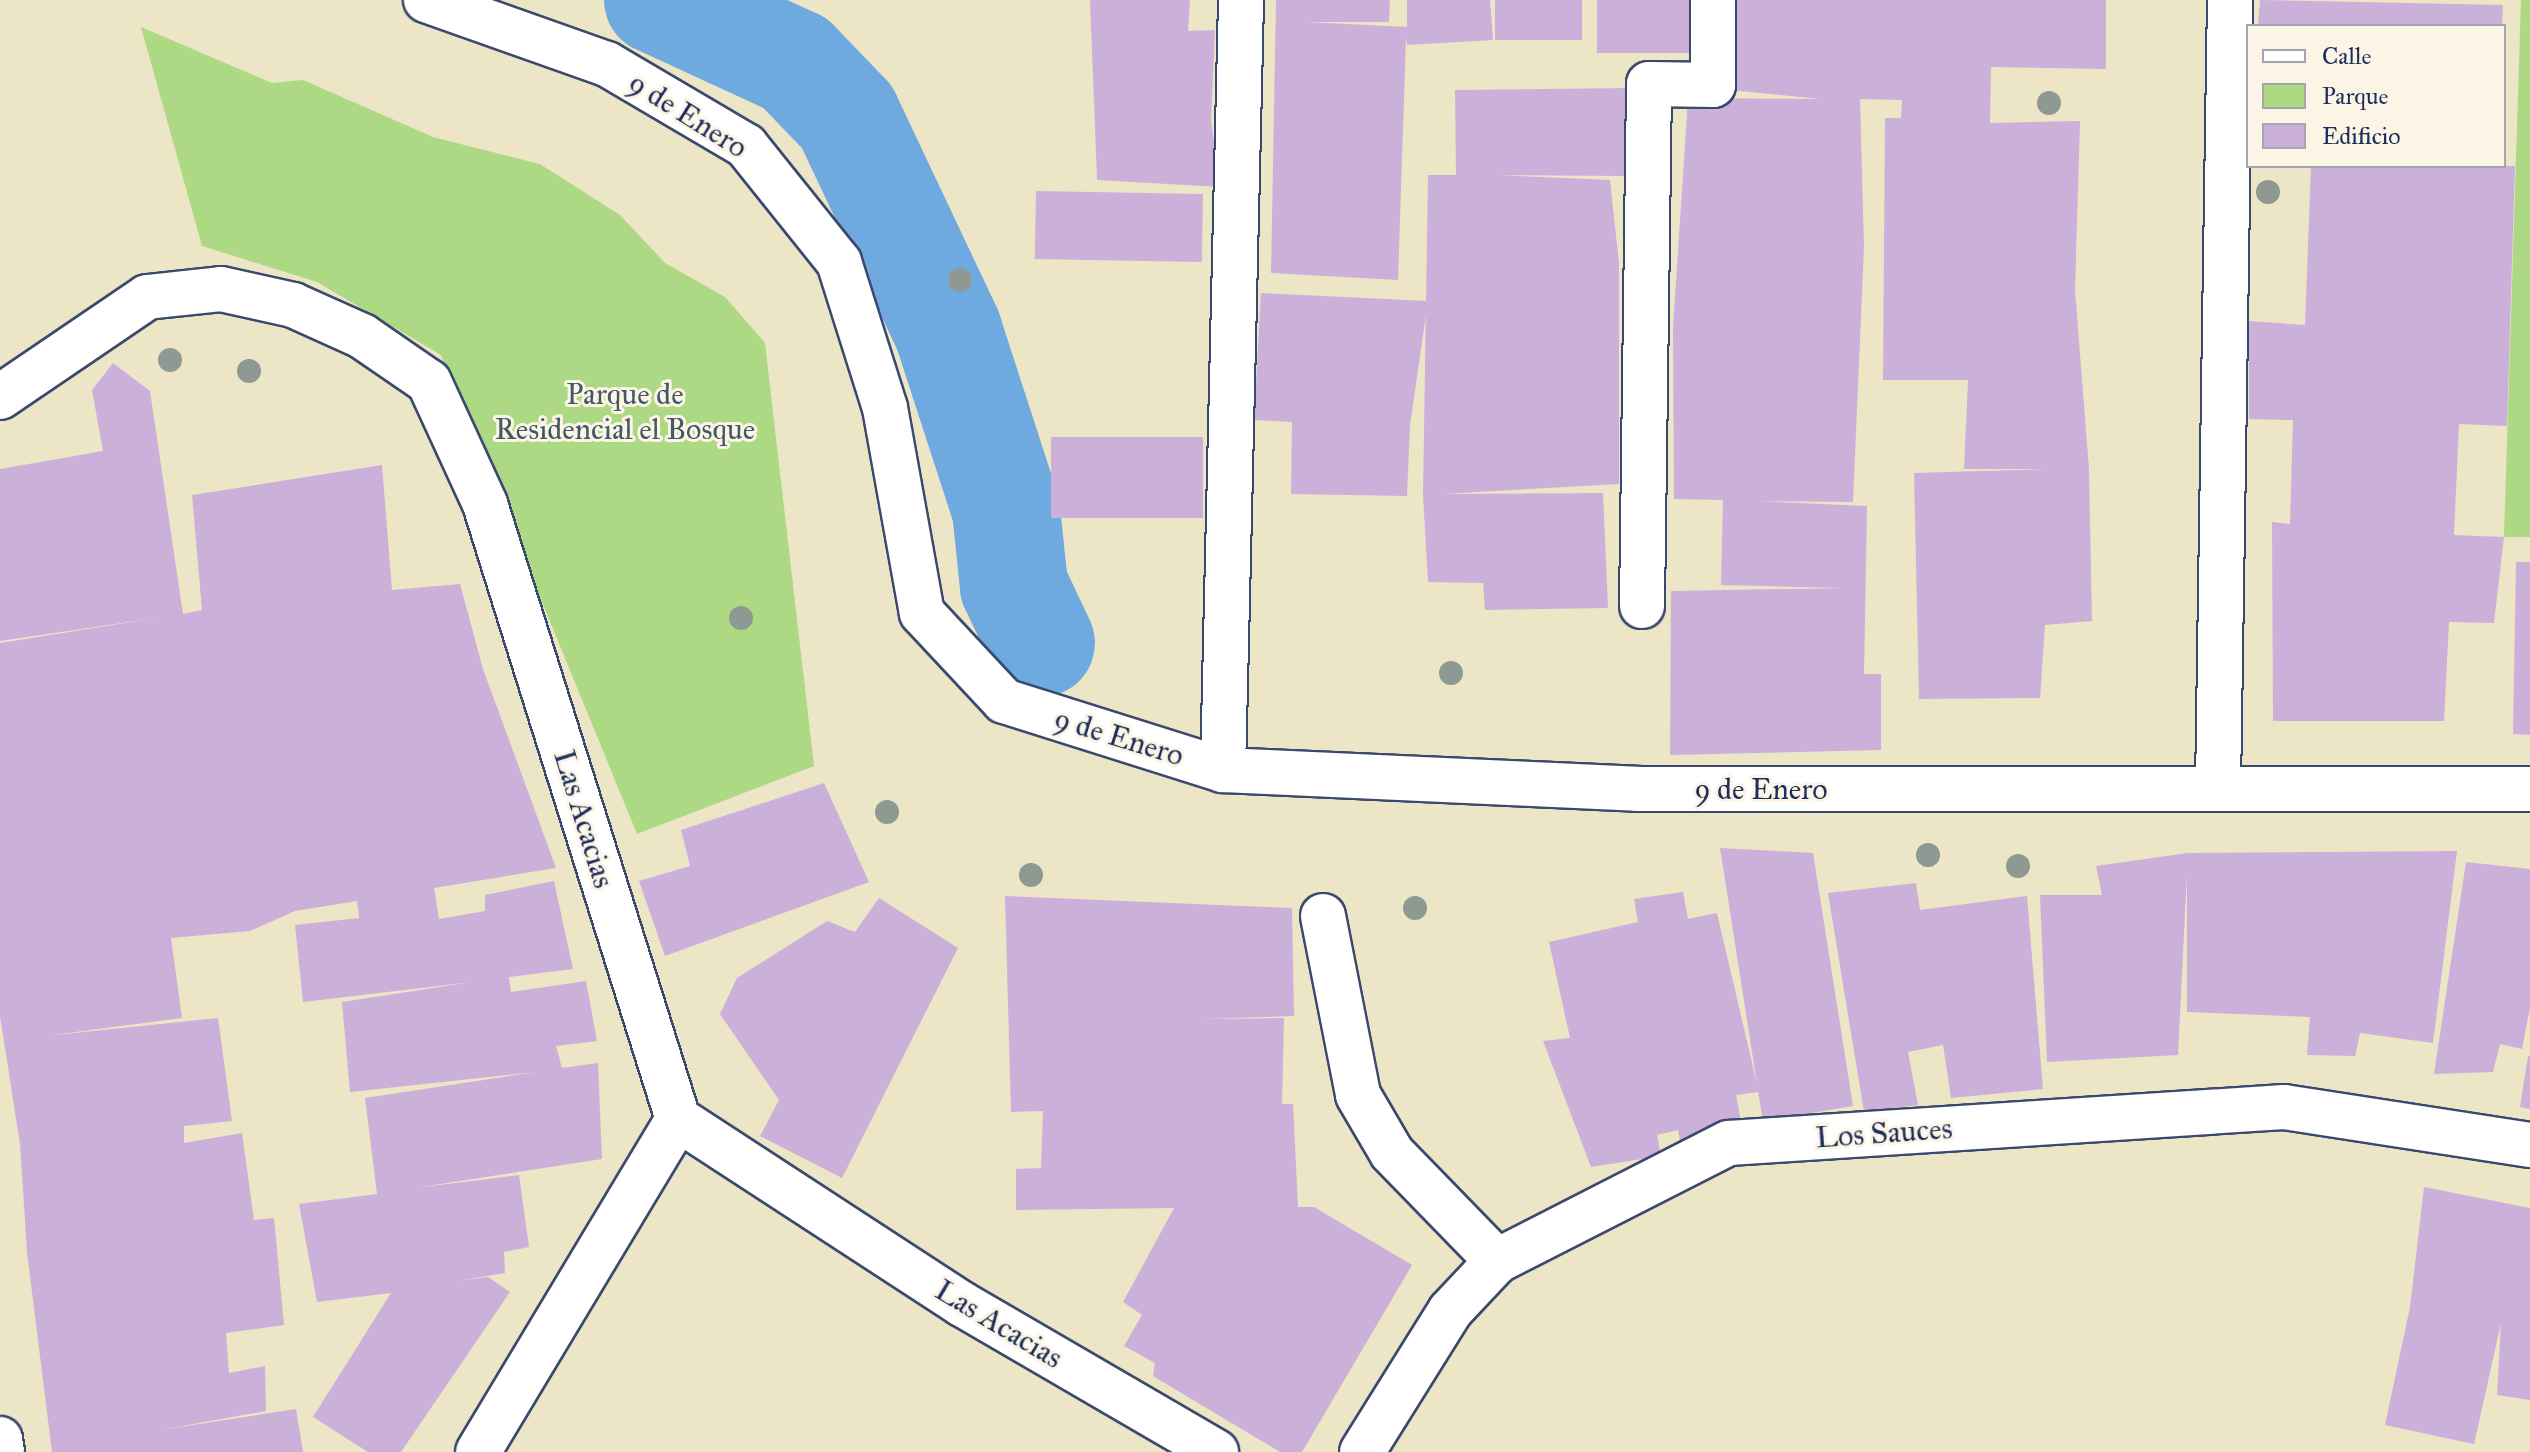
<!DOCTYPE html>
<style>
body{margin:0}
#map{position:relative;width:2530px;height:1452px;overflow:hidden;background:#ece5c6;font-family:"IM FELL Great Primer",serif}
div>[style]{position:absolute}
.green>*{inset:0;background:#add985}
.river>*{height:108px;margin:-54px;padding:0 54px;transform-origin:54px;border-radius:54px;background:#6ea9df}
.building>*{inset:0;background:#cbb1d9;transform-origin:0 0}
.roads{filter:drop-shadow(2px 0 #3a4a6e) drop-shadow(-2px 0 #3a4a6e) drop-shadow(0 2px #3a4a6e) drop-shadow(0 -2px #3a4a6e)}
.minor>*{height:44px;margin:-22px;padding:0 22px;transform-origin:22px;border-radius:22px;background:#fff}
.trees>*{width:24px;height:24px;margin:-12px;border-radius:50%;background:#8d9992}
span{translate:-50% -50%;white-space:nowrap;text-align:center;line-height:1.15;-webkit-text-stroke:6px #fcf5e5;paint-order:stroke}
.street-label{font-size:30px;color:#1b2f5e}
.park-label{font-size:30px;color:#405a68}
.legend{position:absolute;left:2246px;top:24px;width:260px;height:144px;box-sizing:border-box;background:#fcf5e5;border:2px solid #a2a6af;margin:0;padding:10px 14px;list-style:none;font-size:24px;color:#1b2f5e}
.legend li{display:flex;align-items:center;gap:16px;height:40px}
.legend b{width:40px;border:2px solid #a2a6af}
</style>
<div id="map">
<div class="green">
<i style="clip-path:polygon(2521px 0,2530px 0,2530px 537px,2504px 537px)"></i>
<i style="clip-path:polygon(141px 27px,272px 83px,303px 80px,433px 137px,540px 164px,620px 215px,665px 263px,725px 297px,765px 343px,814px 766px,637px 834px,441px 355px,317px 282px,202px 246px)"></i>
</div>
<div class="river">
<i style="left:658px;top:0;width:151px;rotate:24.7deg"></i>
<i style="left:795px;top:63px;width:75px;rotate:46.1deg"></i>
<i style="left:847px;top:117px;width:237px;rotate:64.7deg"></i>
<i style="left:948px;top:331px;width:187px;rotate:72deg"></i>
<i style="left:1006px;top:509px;width:77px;rotate:84.1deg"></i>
<i style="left:1014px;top:586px;width:63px;rotate:64.7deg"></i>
</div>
<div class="building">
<i style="clip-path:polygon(1090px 0,1190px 0,1188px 31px,1215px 30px,1211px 120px,1220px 187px,1097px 180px)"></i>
<i style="clip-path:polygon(1276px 0,1390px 0,1389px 22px,1306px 22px,1407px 27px,1407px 0,1490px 0,1493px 40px,1407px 45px,1406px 37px,1398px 280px,1271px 273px)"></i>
<i style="left:1495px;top:0;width:87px;height:40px"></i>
<i style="left:1597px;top:0;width:99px;height:53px"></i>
<i style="clip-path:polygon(1729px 0,2106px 0,2106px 69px,1991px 67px,1990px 123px,2080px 121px,2075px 290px,2089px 469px,2092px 621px,2045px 625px,2040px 698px,1919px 699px,1914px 473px,2048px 469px,1964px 469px,1968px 380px,1883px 380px,1885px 118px,1901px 118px,1902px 100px,1860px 99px,1864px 247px,1853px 502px,1758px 501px,1867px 506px,1864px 674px,1881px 674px,1881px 750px,1670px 755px,1671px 591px,1843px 588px,1721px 585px,1723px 500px,1674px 499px,1673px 328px,1688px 98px,1820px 99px,1730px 90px)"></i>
<i style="clip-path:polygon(2260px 0,2503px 5px,2502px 26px,2258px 26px)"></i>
<i style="clip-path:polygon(1631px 88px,1627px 176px,1496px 175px,1610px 180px,1619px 263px,1619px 484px,1442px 494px,1603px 493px,1608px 608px,1485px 610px,1483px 583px,1428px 582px,1423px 495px,1428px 175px,1456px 175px,1455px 90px)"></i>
<i style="clip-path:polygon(2311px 166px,2515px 166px,2507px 426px,2459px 424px,2454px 535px,2504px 537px,2494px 623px,2449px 622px,2444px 721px,2273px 721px,2272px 522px,2290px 524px,2293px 420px,2249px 419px,2249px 321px,2305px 325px)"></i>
<i style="left:1036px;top:191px;width:167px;height:68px;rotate:1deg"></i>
<i style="clip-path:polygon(1261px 293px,1428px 301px,1410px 425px,1407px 496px,1291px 494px,1292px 422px,1254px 420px)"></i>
<i style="clip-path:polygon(113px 363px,150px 391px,183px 614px,202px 610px,192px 495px,382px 465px,392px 590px,460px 584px,483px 669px,556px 868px,434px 888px,439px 919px,485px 911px,485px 895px,554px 881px,573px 969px,509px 977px,511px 992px,586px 981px,597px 1041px,556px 1046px,562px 1068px,598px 1063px,602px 1159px,415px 1188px,519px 1175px,529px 1247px,504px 1252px,505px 1273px,458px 1281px,488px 1277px,510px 1292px,401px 1452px,368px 1452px,313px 1417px,391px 1293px,317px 1302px,299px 1204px,377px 1194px,365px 1098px,536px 1072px,350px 1092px,342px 1002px,472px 982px,303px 1002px,295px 925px,359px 918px,357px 901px,295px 911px,250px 931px,171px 938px,182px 1018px,45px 1036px,218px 1018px,232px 1121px,184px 1126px,184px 1143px,242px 1133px,254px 1220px,274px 1218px,284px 1325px,226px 1333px,229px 1373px,265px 1366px,266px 1411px,160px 1430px,296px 1409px,303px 1452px,52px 1452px,27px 1252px,20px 1144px,0 1016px,0 643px,163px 617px,0 641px,0 469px,103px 451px,92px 390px)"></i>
<i style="left:1051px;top:437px;width:152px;height:81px"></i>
<i style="clip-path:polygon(2516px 562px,2530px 562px,2530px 735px,2513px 734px)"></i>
<i style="clip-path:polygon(824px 783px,869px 882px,665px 956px,639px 881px,690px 866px,681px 830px)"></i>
<i style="clip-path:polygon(1720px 848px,1813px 853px,1853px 1106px,1763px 1121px,1758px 1092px,1736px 1095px,1743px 1132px,1681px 1146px,1678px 1130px,1657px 1135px,1661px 1156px,1591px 1167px,1543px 1041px,1570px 1038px,1549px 942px,1638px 922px,1634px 899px,1683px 892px,1688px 919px,1717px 913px,1757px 1084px)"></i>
<i style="clip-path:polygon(2457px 851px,2433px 1043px,2360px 1033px,2355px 1056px,2307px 1055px,2310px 1017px,2187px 1012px,2187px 873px,2178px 1055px,2047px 1062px,2040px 895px,2102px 895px,2096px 866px,2188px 853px)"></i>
<i style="clip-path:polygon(2466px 862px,2530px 869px,2530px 1008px,2522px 1049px,2500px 1044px,2493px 1072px,2434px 1074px)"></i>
<i style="clip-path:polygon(1916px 883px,1920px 910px,2027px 896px,2043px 1089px,1951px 1098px,1943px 1045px,1908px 1052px,1918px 1105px,1864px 1112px,1828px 893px)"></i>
<i style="clip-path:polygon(1005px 896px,1292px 908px,1294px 1016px,1201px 1019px,1284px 1018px,1282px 1104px,1293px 1104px,1298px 1207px,1314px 1207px,1412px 1265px,1302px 1452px,1280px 1452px,1153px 1376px,1155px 1363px,1124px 1346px,1142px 1315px,1123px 1302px,1174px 1208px,1016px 1210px,1016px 1169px,1041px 1168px,1043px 1111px,1011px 1112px)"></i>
<i style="clip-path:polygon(879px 898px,958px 948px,842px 1178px,760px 1136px,779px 1100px,720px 1014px,737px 978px,827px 921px,855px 932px)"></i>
<i style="clip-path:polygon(2528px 1056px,2530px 1056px,2530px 1109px,2520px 1107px)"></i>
<i style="clip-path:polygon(2424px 1187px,2530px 1208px,2530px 1400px,2497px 1395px,2501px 1323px,2474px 1444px,2385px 1425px,2410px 1307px)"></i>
</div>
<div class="roads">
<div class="minor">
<i style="left:426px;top:0;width:192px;rotate:19.5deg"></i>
<i style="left:607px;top:64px;width:161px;rotate:30.5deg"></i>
<i style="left:746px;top:146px;width:149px;rotate:51.3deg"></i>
<i style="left:839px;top:262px;width:153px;rotate:72.5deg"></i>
<i style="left:885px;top:408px;width:208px;rotate:79.8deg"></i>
<i style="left:922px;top:613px;width:120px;rotate:47deg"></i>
<i style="left:1004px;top:701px;width:230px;rotate:17.5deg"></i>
<i style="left:1223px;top:770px;width:414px;rotate:2.6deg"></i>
<i style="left:1637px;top:789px;width:893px"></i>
<i style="left:0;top:397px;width:178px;rotate:-34.2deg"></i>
<i style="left:147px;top:297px;width:74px;rotate:-6.2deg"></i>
<i style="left:221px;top:289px;width:74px;rotate:12.5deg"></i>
<i style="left:293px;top:305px;width:76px;rotate:24.2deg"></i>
<i style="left:362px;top:336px;width:81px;rotate:34.5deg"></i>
<i style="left:429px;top:382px;width:134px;rotate:65.3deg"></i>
<i style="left:485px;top:504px;width:645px;rotate:72.58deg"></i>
<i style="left:678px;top:1119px;width:339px;rotate:33.1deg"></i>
<i style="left:962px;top:1304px;width:294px;rotate:30.2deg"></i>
<i style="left:1642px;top:606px;width:522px;rotate:-89.23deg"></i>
<i style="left:1649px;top:84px;width:64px;rotate:0.9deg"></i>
<i style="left:1713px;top:85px;width:85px;rotate:-90deg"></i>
<i style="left:1223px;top:770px;width:770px;rotate:-88.66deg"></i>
<i style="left:2218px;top:788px;width:788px;rotate:-89.13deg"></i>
<i style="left:1323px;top:916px;width:182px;rotate:78.9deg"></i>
<i style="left:1358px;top:1095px;width:67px;rotate:59.6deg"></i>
<i style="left:1392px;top:1153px;width:151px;rotate:45.8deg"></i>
<i style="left:0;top:1439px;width:13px;rotate:81deg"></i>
<i style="left:478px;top:1452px;width:388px;rotate:-59deg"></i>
<i style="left:1362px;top:1452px;width:166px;rotate:-58deg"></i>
<i style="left:1450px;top:1311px;width:69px;rotate:-46.8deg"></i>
<i style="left:1497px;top:1261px;width:260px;rotate:-27deg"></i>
<i style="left:1729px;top:1143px;width:556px;rotate:-3.71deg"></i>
<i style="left:2284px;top:1107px;width:249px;rotate:8.8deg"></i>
</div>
</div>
<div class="trees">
<i style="left:2049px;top:103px"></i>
<i style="left:2268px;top:192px"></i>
<i style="left:960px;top:280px"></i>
<i style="left:170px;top:360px"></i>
<i style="left:249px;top:371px"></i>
<i style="left:741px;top:618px"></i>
<i style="left:1451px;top:673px"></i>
<i style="left:887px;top:812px"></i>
<i style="left:1928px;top:855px"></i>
<i style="left:2018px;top:866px"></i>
<i style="left:1031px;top:875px"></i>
<i style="left:1415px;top:908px"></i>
</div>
<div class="street-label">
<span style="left:688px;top:115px;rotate:32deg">9 de Enero</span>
<span style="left:1119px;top:737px;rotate:17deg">9 de Enero</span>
<span style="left:1761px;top:789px">9 de Enero</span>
<span style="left:584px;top:819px;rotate:73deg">Las Acacias</span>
<span style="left:1884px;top:1133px;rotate:-4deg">Los Sauces</span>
<span style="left:999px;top:1324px;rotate:31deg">Las Acacias</span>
</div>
<div class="park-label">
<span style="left:625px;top:411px">Parque de<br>Residencial el Bosque</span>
</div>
<ul class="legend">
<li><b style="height:10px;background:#fff"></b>Calle</li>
<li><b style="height:22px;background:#add985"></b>Parque</li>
<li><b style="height:22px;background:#cbb1d9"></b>Edificio</li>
</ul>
</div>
